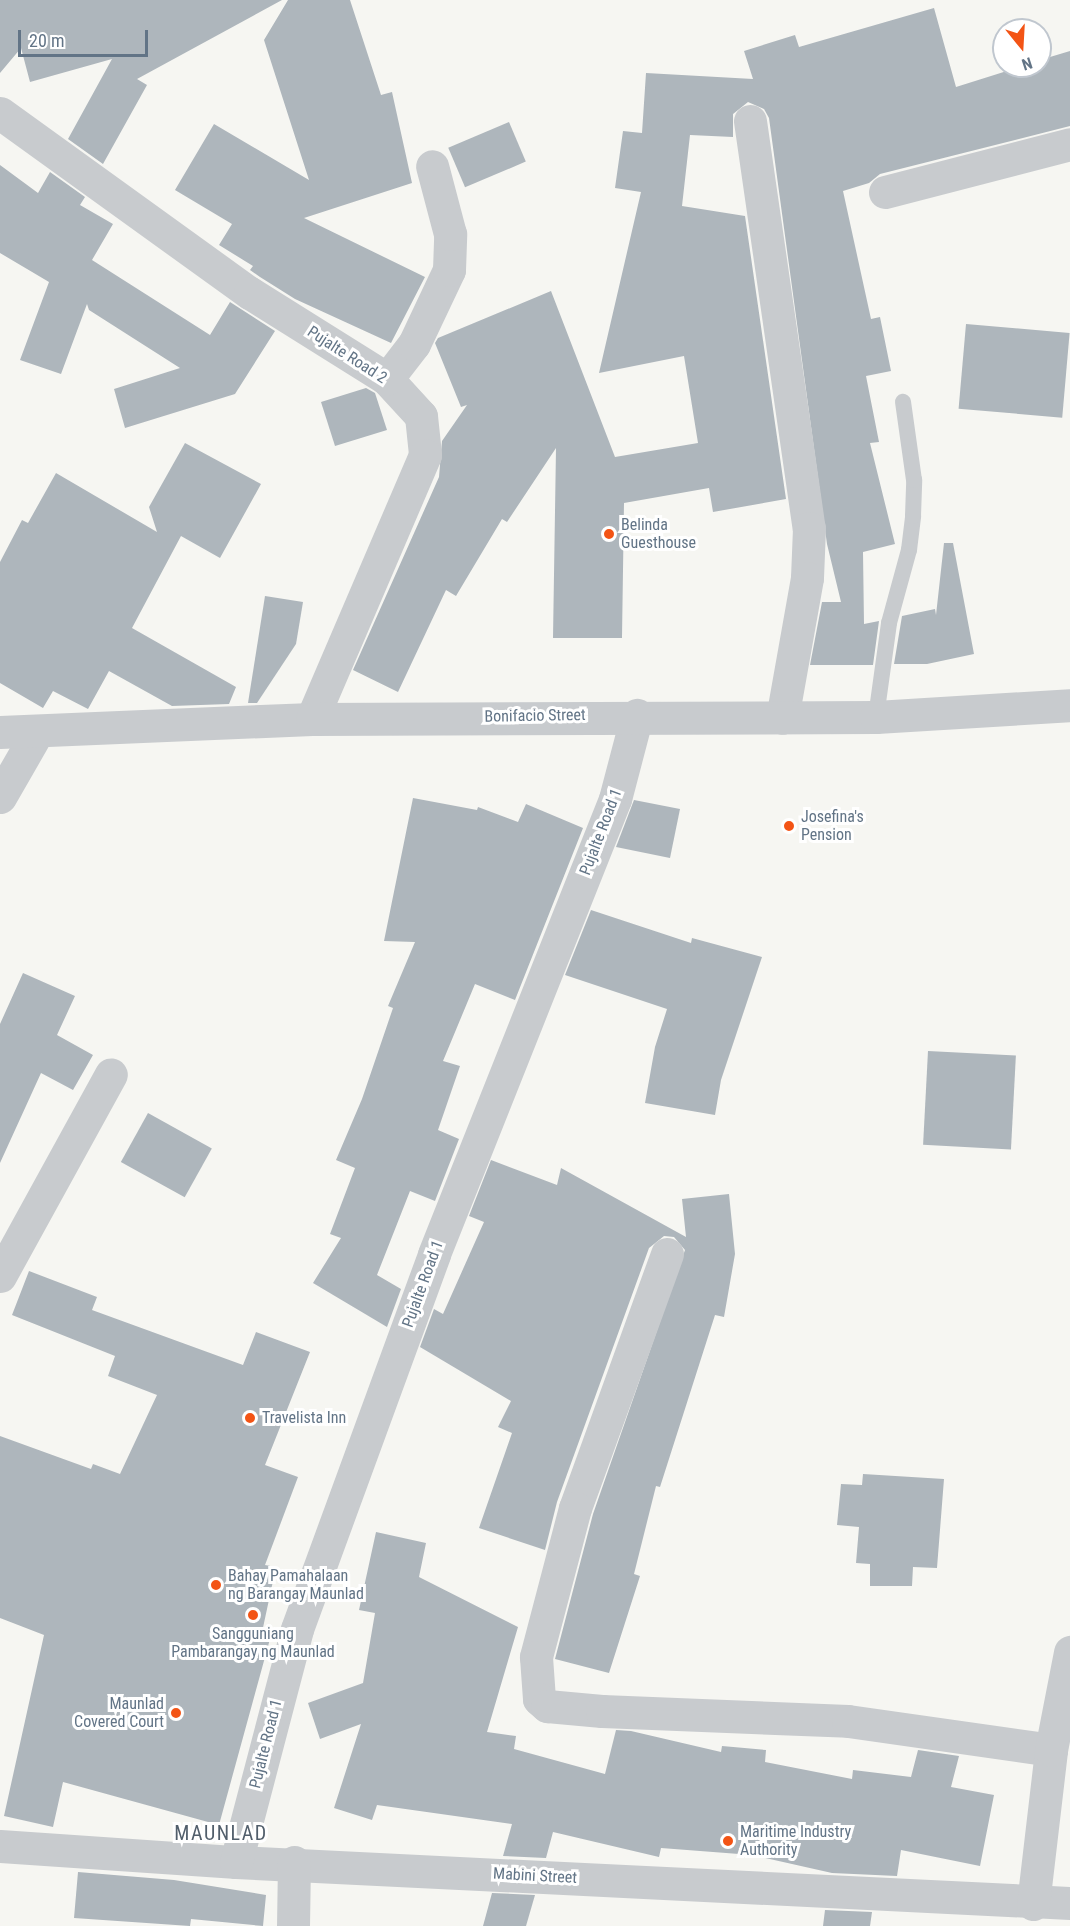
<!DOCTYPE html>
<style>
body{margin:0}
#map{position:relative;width:1070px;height:1926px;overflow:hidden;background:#f6f6f2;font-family:"Roboto Condensed",sans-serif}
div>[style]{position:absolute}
.building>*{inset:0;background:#aeb6bc;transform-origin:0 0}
.service>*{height:16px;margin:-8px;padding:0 8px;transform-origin:8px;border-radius:8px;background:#c8cbce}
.minor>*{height:33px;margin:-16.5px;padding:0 16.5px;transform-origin:16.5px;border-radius:16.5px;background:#c8cbce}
.tertiary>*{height:33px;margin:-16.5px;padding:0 16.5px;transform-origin:16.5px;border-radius:16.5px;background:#c8cbce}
.dots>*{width:16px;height:16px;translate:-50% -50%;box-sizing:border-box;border:3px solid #fff;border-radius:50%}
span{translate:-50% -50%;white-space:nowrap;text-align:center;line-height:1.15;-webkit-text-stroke:6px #fff;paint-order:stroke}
.street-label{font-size:16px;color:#627486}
.poi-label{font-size:16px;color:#627486}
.left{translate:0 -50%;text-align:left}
.right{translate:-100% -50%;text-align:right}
.quarter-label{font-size:20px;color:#515e6b;letter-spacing:1.5px}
.north{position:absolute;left:992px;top:18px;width:60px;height:60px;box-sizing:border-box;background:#fff;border:2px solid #c0c7cf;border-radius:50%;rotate:162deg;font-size:16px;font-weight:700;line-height:24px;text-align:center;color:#627486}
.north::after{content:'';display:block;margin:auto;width:21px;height:27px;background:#f35415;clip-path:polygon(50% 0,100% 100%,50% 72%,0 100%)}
.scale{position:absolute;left:18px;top:30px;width:130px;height:27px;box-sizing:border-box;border:3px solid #627486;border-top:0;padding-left:8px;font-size:18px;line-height:21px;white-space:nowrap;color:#627486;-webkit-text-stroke:4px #fff;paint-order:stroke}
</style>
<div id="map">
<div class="building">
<i style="clip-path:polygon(0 0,282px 0,137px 79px,147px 85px,103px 164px,68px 139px,112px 59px,30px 82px,21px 48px,0 73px)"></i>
<i style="clip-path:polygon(288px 0,350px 0,381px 95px,392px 92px,412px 183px,304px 218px,425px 277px,391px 343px,295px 299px,260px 277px,250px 270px,253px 266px,219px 245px,232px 224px,175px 190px,214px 124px,309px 180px,264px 40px)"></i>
<i style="clip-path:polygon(934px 8px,956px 87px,1023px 66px,1040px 66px,1040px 60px,1070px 51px,1070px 126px,880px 174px,869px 183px,843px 191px,871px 319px,880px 317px,891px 371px,866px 376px,879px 442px,870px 443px,895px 544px,863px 552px,864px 624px,879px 621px,873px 665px,810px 665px,822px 602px,841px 602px,827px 544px,769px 118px,764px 109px,748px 102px,733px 114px,733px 137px,690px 135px,682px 206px,745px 216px,786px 499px,713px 512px,709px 488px,624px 503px,622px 638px,553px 638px,556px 448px,507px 522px,502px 519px,456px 596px,446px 590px,398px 692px,353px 670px,439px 477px,442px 441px,467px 405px,461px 407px,435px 343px,438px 338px,551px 291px,615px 457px,698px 443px,684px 356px,599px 373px,641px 192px,615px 188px,623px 131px,642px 133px,646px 73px,753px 79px,744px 51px,795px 35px,799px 47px)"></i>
<i style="left:509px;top:122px;width:43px;height:66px;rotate:67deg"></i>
<i style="clip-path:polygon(0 165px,38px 193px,50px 172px,85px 197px,80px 205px,113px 224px,92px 260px,210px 335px,230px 302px,275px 331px,235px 394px,125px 428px,114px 389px,180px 368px,89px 310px,87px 304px,61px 374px,20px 360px,49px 282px,0 253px)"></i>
<i style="left:966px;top:324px;width:104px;height:85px;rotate:5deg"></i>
<i style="clip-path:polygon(366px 388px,375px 393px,387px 430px,335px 446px,321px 402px)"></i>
<i style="clip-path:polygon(185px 443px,261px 484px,220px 558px,181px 536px,132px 628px,236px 687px,229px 704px,172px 706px,109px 671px,88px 709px,53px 691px,43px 708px,0 683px,0 562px,22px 520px,28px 523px,56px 473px,157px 532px,149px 507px)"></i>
<i style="clip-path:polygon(944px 543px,953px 543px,974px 654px,927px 664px,894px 664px,902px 616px,935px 609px,936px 615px)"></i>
<i style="clip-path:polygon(265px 596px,303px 602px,296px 644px,257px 703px,248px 703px)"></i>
<i style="clip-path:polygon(413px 798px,477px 810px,478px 807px,518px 822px,526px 804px,583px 828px,515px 1000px,475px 984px,443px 1061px,460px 1066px,438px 1130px,459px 1139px,435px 1201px,410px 1191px,377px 1275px,401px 1289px,387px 1327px,313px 1283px,341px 1238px,330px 1234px,355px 1168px,336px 1160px,362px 1099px,393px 1008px,388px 1006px,415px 942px,384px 941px)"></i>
<i style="clip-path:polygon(634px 800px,680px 809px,670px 858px,616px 847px)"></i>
<i style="clip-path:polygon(591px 910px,691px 943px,692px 938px,762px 957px,721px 1080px,715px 1115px,645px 1103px,655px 1047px,667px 1009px,565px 975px)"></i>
<i style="clip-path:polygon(23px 973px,75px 996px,57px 1035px,93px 1055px,73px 1090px,41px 1073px,0 1163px,0 1024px)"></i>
<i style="left:928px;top:1051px;width:88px;height:94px;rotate:3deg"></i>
<i style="left:148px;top:1113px;width:73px;height:56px;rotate:29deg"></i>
<i style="clip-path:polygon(491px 1160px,557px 1185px,561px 1168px,686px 1237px,682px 1199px,729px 1194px,735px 1254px,724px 1317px,715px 1315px,660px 1487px,656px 1486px,634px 1574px,640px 1576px,609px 1673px,555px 1659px,593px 1514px,685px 1250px,674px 1237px,664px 1236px,649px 1248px,557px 1502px,545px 1550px,479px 1528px,512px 1433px,498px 1427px,511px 1401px,420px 1347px,434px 1309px,443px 1314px,484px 1222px,469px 1216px)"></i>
<i style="clip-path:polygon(29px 1271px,97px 1297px,92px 1310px,243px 1365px,256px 1332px,310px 1352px,265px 1465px,298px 1477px,265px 1565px,276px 1567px,261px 1637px,270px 1639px,219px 1825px,63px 1782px,53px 1827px,4px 1816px,44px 1635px,0 1618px,0 1436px,91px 1469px,93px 1464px,120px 1474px,157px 1395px,108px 1376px,115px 1356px,12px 1315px)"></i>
<i style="clip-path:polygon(863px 1474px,944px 1479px,937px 1568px,913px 1567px,912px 1586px,870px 1586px,870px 1564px,856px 1563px,859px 1527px,837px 1525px,841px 1484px,862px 1485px)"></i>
<i style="clip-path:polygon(376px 1532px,426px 1543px,419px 1577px,518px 1627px,487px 1732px,516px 1736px,514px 1749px,605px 1774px,616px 1730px,631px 1731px,721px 1752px,722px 1746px,766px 1750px,765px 1762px,852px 1779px,853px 1770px,911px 1777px,918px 1750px,959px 1756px,951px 1787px,994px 1795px,980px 1866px,901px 1850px,897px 1876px,832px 1873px,752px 1855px,661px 1848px,659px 1857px,553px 1832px,546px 1858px,503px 1856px,512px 1824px,377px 1805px,372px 1820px,334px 1808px,361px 1724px,320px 1739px,308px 1703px,363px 1683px,375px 1613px,359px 1610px)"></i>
<i style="clip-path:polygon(78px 1872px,174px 1880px,266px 1895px,263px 1926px,191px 1919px,190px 1926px,74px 1918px)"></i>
<i style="clip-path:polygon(492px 1893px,535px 1895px,526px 1926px,483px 1926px)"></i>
<i style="clip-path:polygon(825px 1910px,872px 1912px,870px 1926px,823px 1926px)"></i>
</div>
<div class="service">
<i style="left:876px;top:717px;width:95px;rotate:-82.1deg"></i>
<i style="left:889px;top:623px;width:76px;rotate:-74.7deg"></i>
<i style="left:909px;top:550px;width:34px;rotate:-83deg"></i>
<i style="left:913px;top:516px;width:36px;rotate:-88deg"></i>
<i style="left:914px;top:480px;width:79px;rotate:-98deg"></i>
</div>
<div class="minor">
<i style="left:0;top:113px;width:308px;rotate:35.8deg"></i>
<i style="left:250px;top:293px;width:162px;rotate:32.1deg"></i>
<i style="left:387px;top:379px;width:50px;rotate:47.4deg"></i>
<i style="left:421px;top:416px;width:39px;rotate:84deg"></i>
<i style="left:425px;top:455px;width:287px;rotate:113.2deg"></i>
<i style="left:750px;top:121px;width:411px;rotate:81.8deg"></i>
<i style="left:809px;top:528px;width:50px;rotate:92.3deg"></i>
<i style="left:807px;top:578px;width:142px;rotate:100.1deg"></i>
<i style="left:885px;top:192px;width:191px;rotate:-14.5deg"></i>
<i style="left:387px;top:379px;width:44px;rotate:-52.4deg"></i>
<i style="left:414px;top:344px;width:82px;rotate:-64.7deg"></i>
<i style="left:449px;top:270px;width:36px;rotate:-88deg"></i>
<i style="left:450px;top:234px;width:70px;rotate:-104.8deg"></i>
<i style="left:0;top:797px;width:76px;rotate:-60.1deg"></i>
<i style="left:667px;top:1254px;width:270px;rotate:109.9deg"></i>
<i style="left:575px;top:1508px;width:154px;rotate:104.7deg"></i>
<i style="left:536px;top:1657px;width:42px;rotate:85.9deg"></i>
<i style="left:539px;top:1699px;width:11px;rotate:41deg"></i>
<i style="left:547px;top:1706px;width:55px;rotate:5.2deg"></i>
<i style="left:602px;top:1711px;width:246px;rotate:2.3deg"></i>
<i style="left:848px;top:1721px;width:205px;rotate:8.1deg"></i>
<i style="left:0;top:1276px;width:230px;rotate:-61.2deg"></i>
<i style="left:0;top:1846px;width:237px;rotate:3.9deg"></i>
<i style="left:236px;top:1862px;width:835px;rotate:2.81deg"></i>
<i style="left:236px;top:1862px;width:241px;rotate:-75.3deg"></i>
<i style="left:297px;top:1629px;width:399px;rotate:-69.9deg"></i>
<i style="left:434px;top:1254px;width:490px;rotate:-68.3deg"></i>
<i style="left:615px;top:799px;width:87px;rotate:-75.3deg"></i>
<i style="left:1033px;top:1904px;width:155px;rotate:-83.3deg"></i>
<i style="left:1051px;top:1750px;width:100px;rotate:-79deg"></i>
<i style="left:293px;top:1926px;width:64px;rotate:-89.1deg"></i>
</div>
<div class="tertiary">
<i style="left:0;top:732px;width:312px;rotate:-2.4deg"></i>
<i style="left:312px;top:719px;width:564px;rotate:-0.2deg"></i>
<i style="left:876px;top:717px;width:194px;rotate:-3.5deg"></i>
</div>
<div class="dots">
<i style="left:609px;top:534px;background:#f35415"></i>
<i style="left:789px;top:826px;background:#f35415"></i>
<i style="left:250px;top:1418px;background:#f35415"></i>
<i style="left:216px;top:1585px;background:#f35415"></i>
<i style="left:253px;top:1615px;background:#f35415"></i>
<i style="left:176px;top:1713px;background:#f35415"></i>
<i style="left:728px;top:1841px;background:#f35415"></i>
</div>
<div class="street-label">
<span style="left:347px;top:355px;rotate:33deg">Pujalte Road 2</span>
<span style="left:535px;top:716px;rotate:-1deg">Bonifacio Street</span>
<span style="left:601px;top:832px;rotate:-69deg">Pujalte Road 1</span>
<span style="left:423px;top:1284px;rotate:-70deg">Pujalte Road 1</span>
<span style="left:266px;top:1744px;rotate:-76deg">Pujalte Road 1</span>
<span style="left:535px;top:1876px;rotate:3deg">Mabini Street</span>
</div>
<div class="poi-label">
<span class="left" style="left:621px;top:534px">Belinda<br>Guesthouse</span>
<span class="left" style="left:801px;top:826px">Josefina's<br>Pension</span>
<span class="left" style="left:262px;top:1418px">Travelista Inn</span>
<span class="left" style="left:228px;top:1585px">Bahay Pamahalaan<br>ng Barangay Maunlad</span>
<span style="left:253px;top:1643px">Sangguniang<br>Pambarangay ng Maunlad</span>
<span class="right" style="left:164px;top:1713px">Maunlad<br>Covered Court</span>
<span class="left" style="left:740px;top:1841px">Maritime Industry<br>Authority</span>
</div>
<div class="quarter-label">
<span style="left:221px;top:1833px">MAUNLAD</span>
</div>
<div class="north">N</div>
<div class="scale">20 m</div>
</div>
